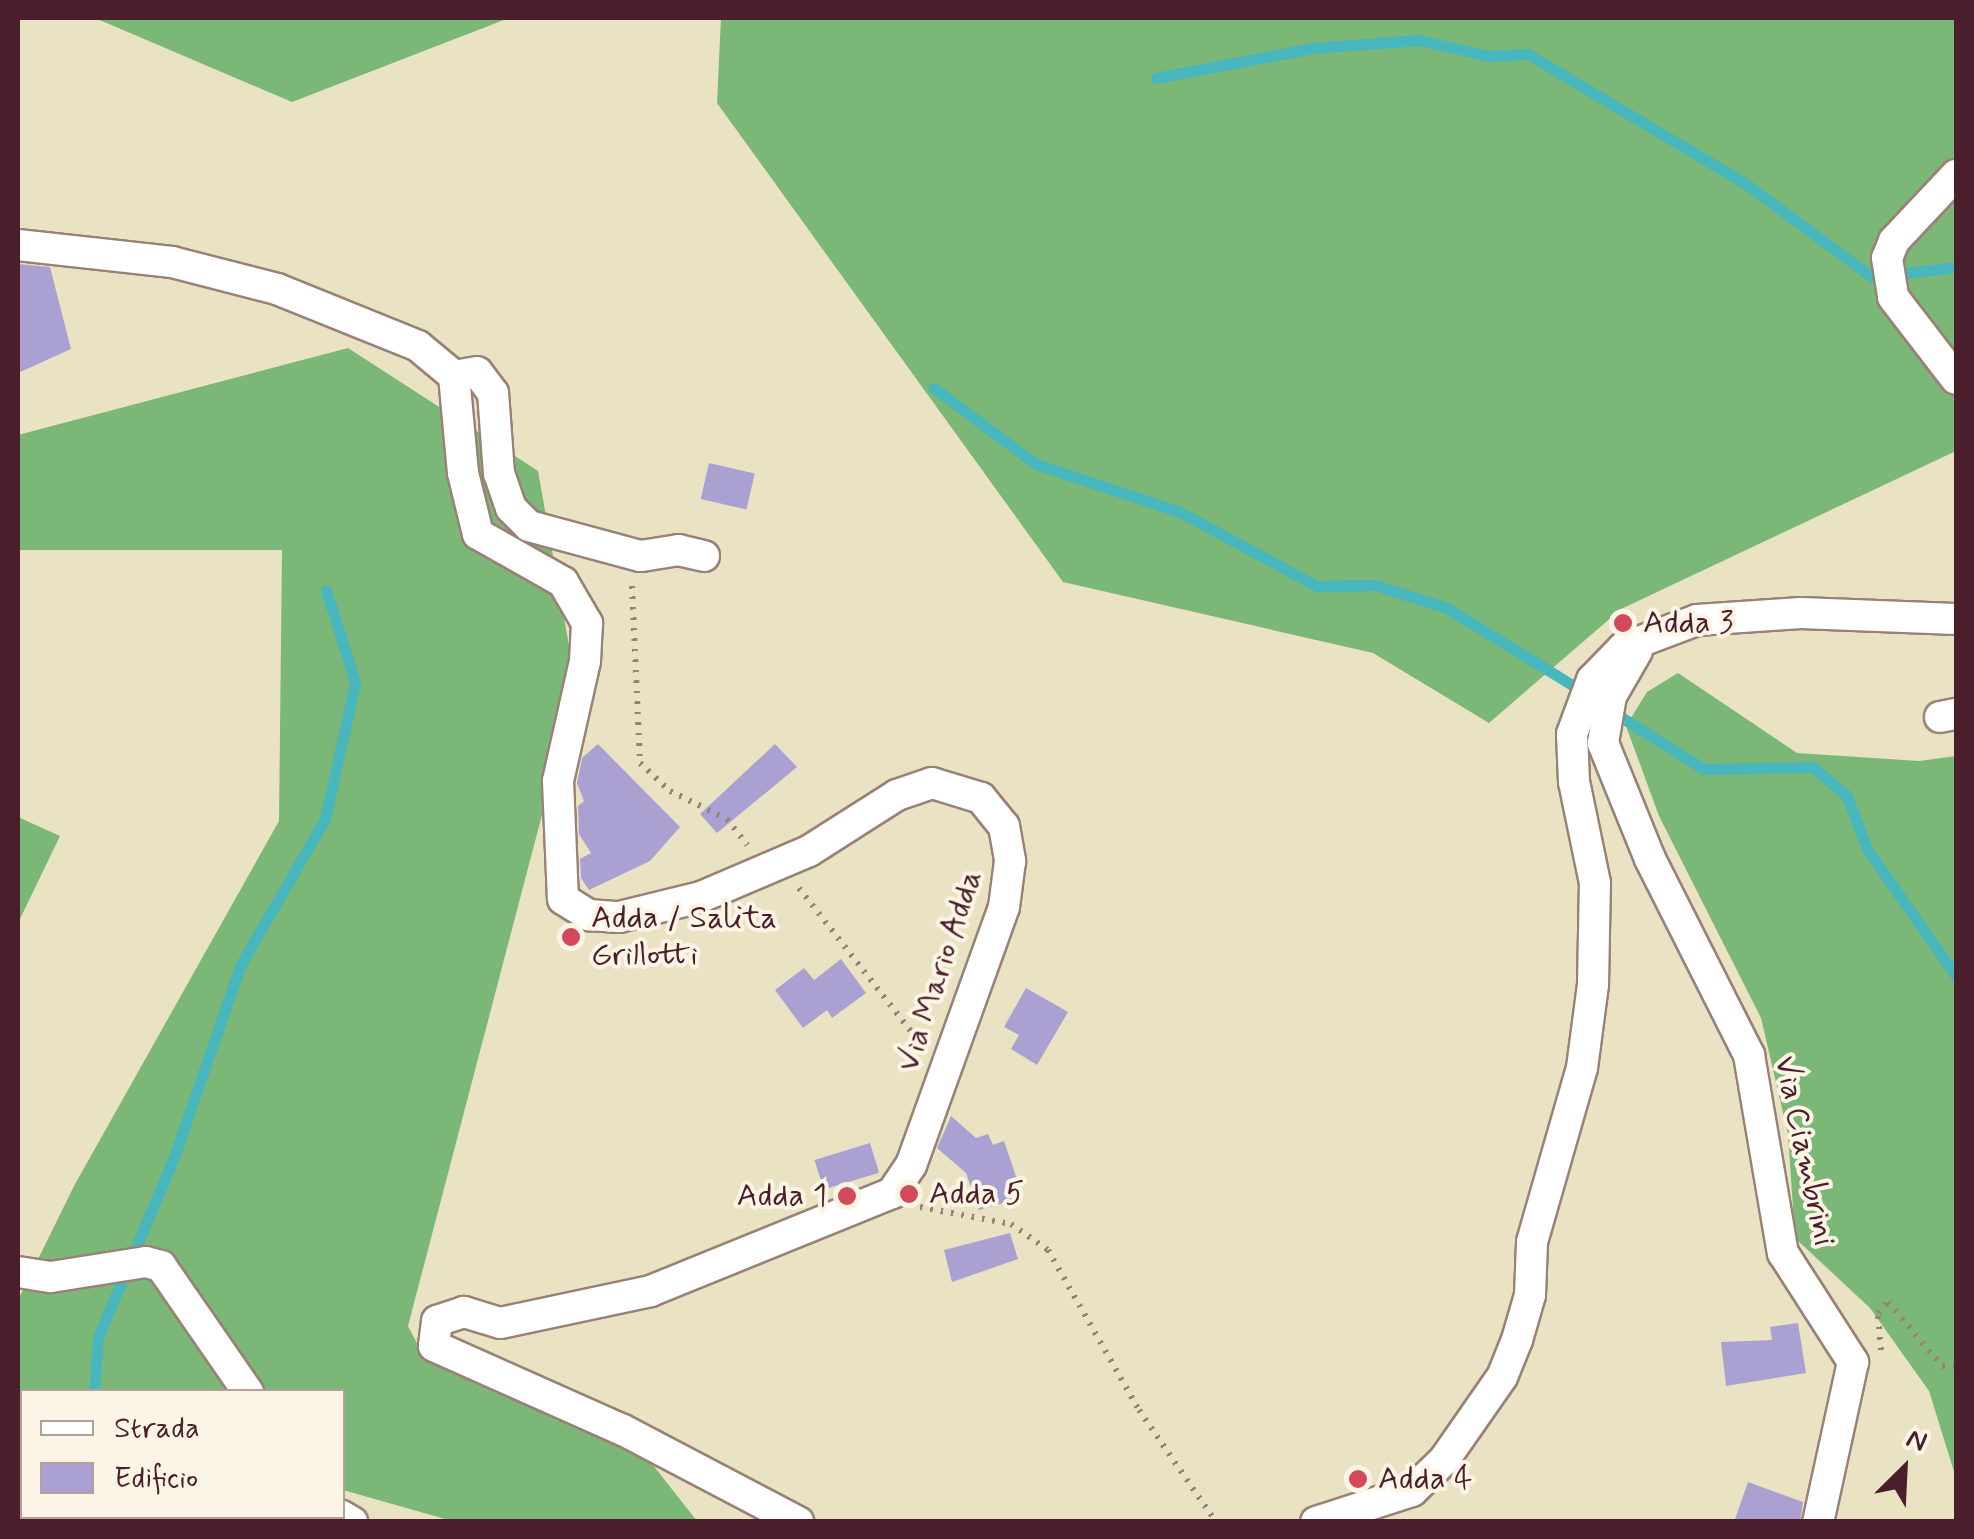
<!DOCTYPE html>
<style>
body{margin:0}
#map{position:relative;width:1974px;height:1539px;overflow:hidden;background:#eae3c3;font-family:Mynerve,sans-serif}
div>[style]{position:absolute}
.forest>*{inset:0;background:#7bb776}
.stream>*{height:11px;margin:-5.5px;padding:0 5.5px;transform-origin:5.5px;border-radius:5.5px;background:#47b7bd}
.building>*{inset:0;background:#aaa0d1;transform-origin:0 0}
.path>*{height:6px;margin-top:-3px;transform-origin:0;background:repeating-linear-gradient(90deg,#9a8177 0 2.5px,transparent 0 10.5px)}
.roads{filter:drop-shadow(2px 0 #9a8177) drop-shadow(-2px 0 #9a8177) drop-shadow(0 2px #9a8177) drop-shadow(0 -2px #9a8177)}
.minor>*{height:30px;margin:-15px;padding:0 15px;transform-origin:15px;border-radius:15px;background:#fff}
.dots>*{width:28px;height:28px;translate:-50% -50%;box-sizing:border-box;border:5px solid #fcf5e5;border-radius:50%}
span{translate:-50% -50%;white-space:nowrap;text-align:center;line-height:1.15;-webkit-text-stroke:8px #fcf5e5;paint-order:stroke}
.poi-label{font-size:32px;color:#4a1f2b}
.left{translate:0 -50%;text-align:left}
.right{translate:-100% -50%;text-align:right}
.street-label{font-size:32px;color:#4a1f2b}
.frame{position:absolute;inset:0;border:20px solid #4a1f2b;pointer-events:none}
.legend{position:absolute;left:20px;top:1389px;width:325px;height:130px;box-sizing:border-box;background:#fcf5e5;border:2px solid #b59f9b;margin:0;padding:12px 18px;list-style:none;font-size:30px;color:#4a1f2b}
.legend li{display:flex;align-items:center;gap:20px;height:50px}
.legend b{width:50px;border:2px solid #b59f9b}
.north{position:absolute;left:1854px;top:1419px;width:100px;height:100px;-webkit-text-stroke:8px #fcf5e5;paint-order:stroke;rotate:24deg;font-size:28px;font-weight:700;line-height:40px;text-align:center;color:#4a1f2b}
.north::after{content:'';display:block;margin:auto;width:35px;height:45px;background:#4a1f2b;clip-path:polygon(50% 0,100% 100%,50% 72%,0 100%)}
</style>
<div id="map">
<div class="forest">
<i style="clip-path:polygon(95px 18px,509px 18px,292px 102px)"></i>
<i style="clip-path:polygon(721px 18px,1956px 18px,1956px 451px,1621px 609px,1489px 723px,1373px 653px,1063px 582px,717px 103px)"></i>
<i style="clip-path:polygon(348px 348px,538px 471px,576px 685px,408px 1326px,422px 1353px,649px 1460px,697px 1521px,452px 1521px,343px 1490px,342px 1392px,22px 1392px,18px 1399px,18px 1300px,74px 1186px,279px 821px,282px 550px,18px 550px,18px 435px)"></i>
<i style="clip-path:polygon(1678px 673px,1797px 753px,1919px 761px,1956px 756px,1956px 1478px,1929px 1391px,1870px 1308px,1795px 1238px,1788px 1134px,1761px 1018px,1659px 816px,1626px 726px,1647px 692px)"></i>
<i style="clip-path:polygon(18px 817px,60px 836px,18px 923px)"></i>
</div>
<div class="stream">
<i style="left:1156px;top:78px;width:160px;rotate:-10.8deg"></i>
<i style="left:1313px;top:48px;width:106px;rotate:-4.3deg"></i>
<i style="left:1419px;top:40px;width:72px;rotate:12.9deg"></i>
<i style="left:1489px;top:56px;width:39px;rotate:-3deg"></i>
<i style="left:1528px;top:54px;width:254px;rotate:30.8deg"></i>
<i style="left:1746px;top:184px;width:157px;rotate:36.4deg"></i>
<i style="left:1872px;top:277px;width:85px;rotate:-6.8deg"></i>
<i style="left:934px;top:388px;width:127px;rotate:36.7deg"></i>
<i style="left:1036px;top:464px;width:152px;rotate:18.4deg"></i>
<i style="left:1180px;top:512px;width:156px;rotate:28.4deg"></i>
<i style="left:1317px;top:586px;width:58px;rotate:-1deg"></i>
<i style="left:1375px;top:585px;width:76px;rotate:17.7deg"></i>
<i style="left:1447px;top:608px;width:162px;rotate:31.6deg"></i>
<i style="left:1613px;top:712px;width:107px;rotate:32.1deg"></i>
<i style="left:1704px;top:769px;width:109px;rotate:-1.1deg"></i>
<i style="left:1813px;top:767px;width:45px;rotate:40.5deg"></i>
<i style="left:1847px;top:796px;width:57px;rotate:69.3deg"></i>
<i style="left:1867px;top:849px;width:155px;rotate:55deg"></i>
<i style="left:94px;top:1392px;width:55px;rotate:-85.8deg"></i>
<i style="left:98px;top:1337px;width:195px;rotate:-67.1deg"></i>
<i style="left:174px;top:1157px;width:202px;rotate:-70.9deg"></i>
<i style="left:240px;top:966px;width:170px;rotate:-60deg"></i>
<i style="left:325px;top:819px;width:140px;rotate:-77.6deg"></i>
<i style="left:355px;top:682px;width:96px;rotate:-107.5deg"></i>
<i style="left:82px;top:1522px;width:6px;rotate:-81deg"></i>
</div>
<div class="building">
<i style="clip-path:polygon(18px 264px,50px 267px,71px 349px,18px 373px)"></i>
<i style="left:709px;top:463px;width:47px;height:37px;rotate:13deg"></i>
<i style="clip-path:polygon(598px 744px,680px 827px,650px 861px,589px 890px,581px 878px,580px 859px,591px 853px,579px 834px,578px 806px,584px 801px,577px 783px,582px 758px)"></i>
<i style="clip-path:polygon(775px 744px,797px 767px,717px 833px,700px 814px)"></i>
<i style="clip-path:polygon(841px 959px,866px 993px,832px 1018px,827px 1010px,803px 1028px,775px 990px,804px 968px,814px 980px)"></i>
<i style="clip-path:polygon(1026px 988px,1068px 1012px,1037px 1065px,1011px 1049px,1019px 1035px,1004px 1027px)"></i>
<i style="clip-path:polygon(951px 1116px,976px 1138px,988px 1134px,993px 1145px,1004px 1141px,1023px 1197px,979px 1210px,966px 1173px,937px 1148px)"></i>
<i style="left:870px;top:1143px;width:31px;height:58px;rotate:73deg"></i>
<i style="clip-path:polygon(1010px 1233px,1018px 1259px,952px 1282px,944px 1250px)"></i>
<i style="clip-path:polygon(1798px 1323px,1806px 1373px,1726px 1386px,1721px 1342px,1772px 1340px,1770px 1327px)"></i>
<i style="clip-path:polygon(1748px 1482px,1803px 1502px,1800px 1522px,1734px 1522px)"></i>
</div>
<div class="path">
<i style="left:632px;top:586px;width:177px;rotate:87.4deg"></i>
<i style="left:640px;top:763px;width:41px;rotate:43deg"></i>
<i style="left:670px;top:791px;width:64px;rotate:26.2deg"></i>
<i style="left:727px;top:819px;width:33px;rotate:52deg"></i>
<i style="left:799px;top:888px;width:197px;rotate:52deg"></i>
<i style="left:920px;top:1207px;width:93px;rotate:10.6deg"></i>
<i style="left:1011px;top:1224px;width:45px;rotate:35.1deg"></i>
<i style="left:1048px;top:1250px;width:184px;rotate:60.4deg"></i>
<i style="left:1139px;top:1410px;width:136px;rotate:55.5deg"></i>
<i style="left:1881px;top:1350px;width:37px;rotate:-95deg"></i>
<i style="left:1878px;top:1313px;width:15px;rotate:-48deg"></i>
<i style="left:1888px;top:1302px;width:84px;rotate:49.8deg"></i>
<i style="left:1942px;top:1366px;width:14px"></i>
</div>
<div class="roads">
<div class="minor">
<i style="left:1956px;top:175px;width:91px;rotate:133.2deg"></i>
<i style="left:1894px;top:241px;width:18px;rotate:112deg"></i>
<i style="left:1887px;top:258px;width:39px;rotate:81deg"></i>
<i style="left:1893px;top:297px;width:103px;rotate:52.5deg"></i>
<i style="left:18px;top:245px;width:155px;rotate:6.3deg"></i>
<i style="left:172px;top:262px;width:108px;rotate:14.4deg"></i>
<i style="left:277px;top:289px;width:152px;rotate:22deg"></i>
<i style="left:418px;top:346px;width:47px;rotate:39.8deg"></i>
<i style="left:704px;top:556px;width:26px;rotate:-167deg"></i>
<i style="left:679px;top:550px;width:39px;rotate:171deg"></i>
<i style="left:640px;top:556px;width:115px;rotate:-164.9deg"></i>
<i style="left:529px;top:526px;width:25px;rotate:-135deg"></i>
<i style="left:511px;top:508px;width:36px;rotate:-109deg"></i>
<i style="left:499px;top:474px;width:81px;rotate:-94.2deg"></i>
<i style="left:493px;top:393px;width:26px;rotate:-127deg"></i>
<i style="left:477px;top:372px;width:23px;rotate:170deg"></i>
<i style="left:454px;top:376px;width:97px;rotate:84.7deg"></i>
<i style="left:463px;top:473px;width:63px;rotate:76.2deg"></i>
<i style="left:478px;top:534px;width:98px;rotate:29.5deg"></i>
<i style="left:563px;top:582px;width:48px;rotate:59.7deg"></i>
<i style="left:587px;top:623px;width:38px;rotate:93deg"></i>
<i style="left:585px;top:661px;width:123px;rotate:102.7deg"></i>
<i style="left:558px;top:781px;width:118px;rotate:87.6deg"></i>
<i style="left:563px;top:899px;width:31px;rotate:32deg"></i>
<i style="left:589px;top:915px;width:30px;rotate:4deg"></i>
<i style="left:619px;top:917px;width:84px;rotate:-13.7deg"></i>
<i style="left:701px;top:897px;width:117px;rotate:-23.1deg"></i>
<i style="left:809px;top:851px;width:104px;rotate:-32.5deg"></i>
<i style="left:897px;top:795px;width:37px;rotate:-19deg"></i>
<i style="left:932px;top:783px;width:51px;rotate:17deg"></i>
<i style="left:981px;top:798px;width:36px;rotate:51deg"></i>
<i style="left:1004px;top:826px;width:36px;rotate:80deg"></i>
<i style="left:1010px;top:861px;width:46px;rotate:97.4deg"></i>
<i style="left:1004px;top:907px;width:274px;rotate:109.8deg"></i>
<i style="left:911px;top:1165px;width:34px;rotate:124deg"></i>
<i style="left:892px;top:1193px;width:260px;rotate:157.9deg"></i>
<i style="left:651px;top:1291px;width:154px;rotate:168deg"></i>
<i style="left:500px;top:1323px;width:38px;rotate:-163deg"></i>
<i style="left:464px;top:1312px;width:28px;rotate:162deg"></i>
<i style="left:437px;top:1321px;width:25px;rotate:97deg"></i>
<i style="left:434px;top:1346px;width:207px;rotate:24deg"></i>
<i style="left:623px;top:1430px;width:198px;rotate:27.7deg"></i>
<i style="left:1637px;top:651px;width:52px;rotate:120deg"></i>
<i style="left:1611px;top:696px;width:48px;rotate:99.7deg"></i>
<i style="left:1603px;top:743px;width:125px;rotate:67.9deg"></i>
<i style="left:1650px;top:859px;width:220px;rotate:63.2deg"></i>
<i style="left:1749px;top:1055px;width:201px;rotate:80.3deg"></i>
<i style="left:1783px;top:1253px;width:130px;rotate:57.3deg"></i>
<i style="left:1853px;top:1362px;width:164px;rotate:102.3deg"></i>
<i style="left:1940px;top:717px;width:16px;rotate:-11deg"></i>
<i style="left:18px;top:1272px;width:33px;rotate:9deg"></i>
<i style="left:51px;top:1277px;width:96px;rotate:-9deg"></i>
<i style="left:146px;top:1262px;width:16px;rotate:15deg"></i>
<i style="left:161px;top:1266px;width:153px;rotate:55.4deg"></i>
<i style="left:342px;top:1516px;width:12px;rotate:31deg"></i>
<i style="left:1316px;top:1522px;width:101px;rotate:-17.9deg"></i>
<i style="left:1412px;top:1491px;width:45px;rotate:-44.1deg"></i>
<i style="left:1444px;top:1460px;width:101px;rotate:-55.1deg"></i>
<i style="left:1502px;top:1377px;width:40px;rotate:-68deg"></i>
<i style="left:1517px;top:1340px;width:47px;rotate:-73.9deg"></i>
<i style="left:1530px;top:1295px;width:53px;rotate:-87.8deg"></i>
<i style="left:1532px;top:1242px;width:181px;rotate:-74deg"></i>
<i style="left:1582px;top:1068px;width:85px;rotate:-82.5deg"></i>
<i style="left:1593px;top:984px;width:101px;rotate:-88.9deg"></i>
<i style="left:1595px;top:883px;width:103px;rotate:-101.7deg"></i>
<i style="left:1574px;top:782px;width:48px;rotate:-92.4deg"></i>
<i style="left:1572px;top:734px;width:58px;rotate:-69.7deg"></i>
<i style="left:1592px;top:680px;width:45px;rotate:-45.9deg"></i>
<i style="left:1623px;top:648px;width:79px;rotate:-20.7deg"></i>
<i style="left:1697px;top:620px;width:104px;rotate:-3.9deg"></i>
<i style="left:1801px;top:613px;width:155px;rotate:2.2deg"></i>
</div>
</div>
<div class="dots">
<i style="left:1623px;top:623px;background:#d1495b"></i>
<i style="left:571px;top:937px;background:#d1495b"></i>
<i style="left:909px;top:1194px;background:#d1495b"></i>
<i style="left:847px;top:1196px;background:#d1495b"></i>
<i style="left:1358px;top:1479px;background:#d1495b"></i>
</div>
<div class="poi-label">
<span class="left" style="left:1643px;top:623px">Adda 3</span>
<span class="left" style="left:591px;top:937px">Adda / Salita<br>Grillotti</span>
<span class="left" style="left:929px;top:1194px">Adda 5</span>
<span class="right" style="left:827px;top:1196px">Adda 1</span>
<span class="left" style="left:1378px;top:1479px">Adda 4</span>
</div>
<div class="street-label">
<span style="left:940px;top:971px;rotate:-72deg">Via Mario Adda</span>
<span style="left:1804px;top:1151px;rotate:78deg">Via Ciambrini</span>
</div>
<div class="frame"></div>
<ul class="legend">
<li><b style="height:12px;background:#fff"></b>Strada</li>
<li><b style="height:28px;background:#aaa0d1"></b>Edificio</li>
</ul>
<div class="north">N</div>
</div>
